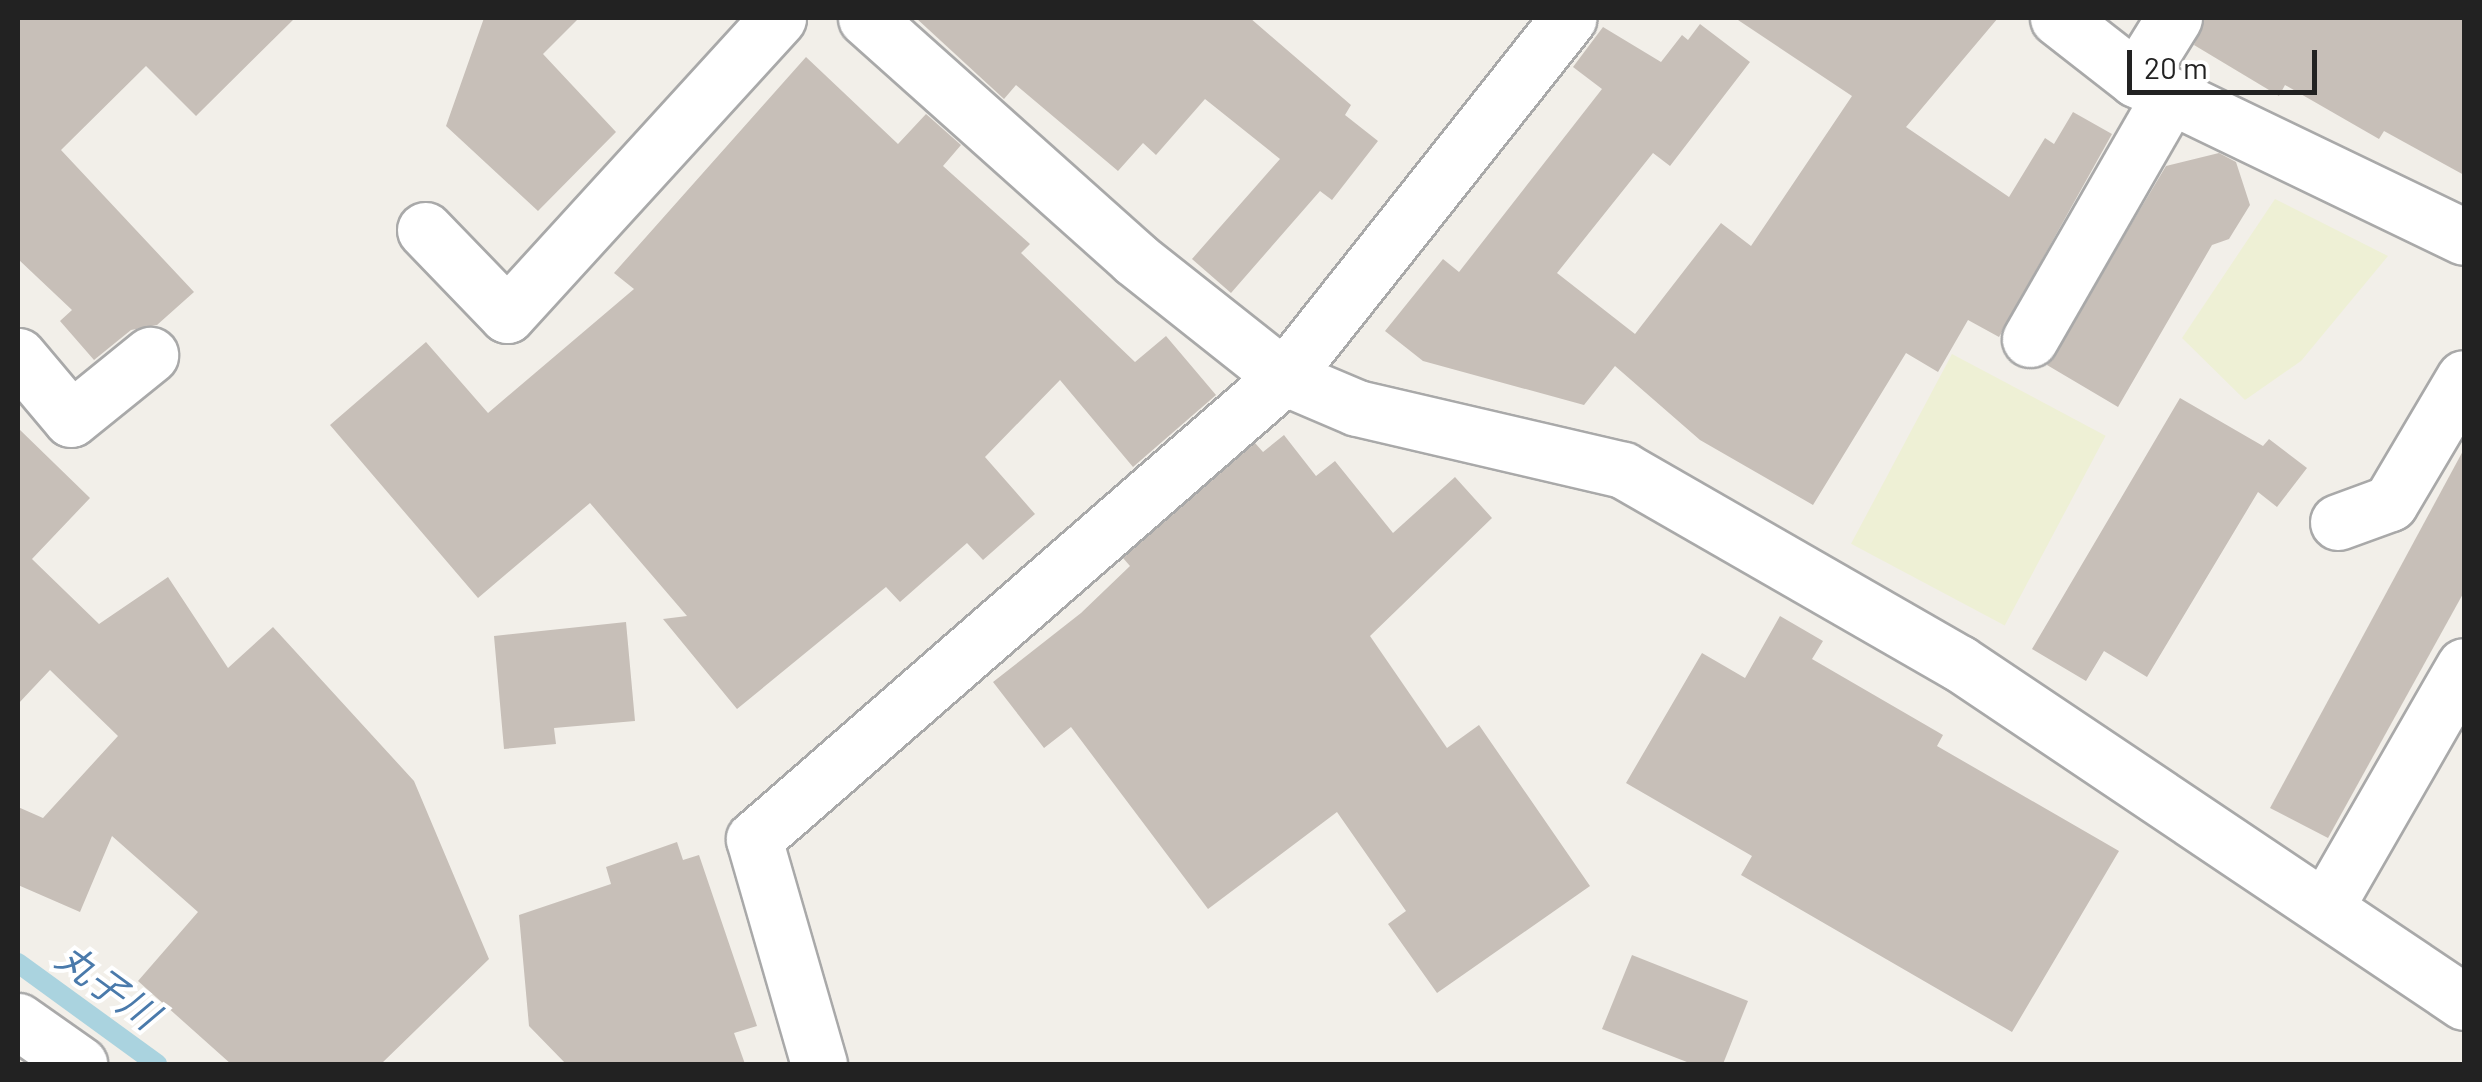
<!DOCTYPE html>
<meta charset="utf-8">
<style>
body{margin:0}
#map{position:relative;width:2482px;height:1082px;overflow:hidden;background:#f2efe9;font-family:Barlow,"Noto Sans JP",sans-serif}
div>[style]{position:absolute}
.farmland>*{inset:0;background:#eef0d5;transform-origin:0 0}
.stream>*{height:20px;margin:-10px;padding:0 10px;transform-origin:10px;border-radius:10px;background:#aad3df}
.building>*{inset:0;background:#c7bfb8}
.roads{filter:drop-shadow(2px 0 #a9a9a9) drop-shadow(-2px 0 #a9a9a9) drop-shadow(0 2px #a9a9a9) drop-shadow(0 -2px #a9a9a9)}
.minor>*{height:55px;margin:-27.5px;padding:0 27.5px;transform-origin:27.5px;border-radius:27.5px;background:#fff}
span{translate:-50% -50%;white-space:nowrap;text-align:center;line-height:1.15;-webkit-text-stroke:8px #fff;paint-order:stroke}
.water-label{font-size:38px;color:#4a7aab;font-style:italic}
.frame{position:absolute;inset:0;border:20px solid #222;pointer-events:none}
.scale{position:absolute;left:2127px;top:50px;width:190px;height:45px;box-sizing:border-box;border:5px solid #222;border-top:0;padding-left:12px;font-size:30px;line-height:35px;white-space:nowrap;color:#222;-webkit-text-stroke:8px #fff;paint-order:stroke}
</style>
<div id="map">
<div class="farmland">
<i style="clip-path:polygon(2275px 199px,2388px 256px,2301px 361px,2245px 400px,2182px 338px)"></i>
<i style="left:1952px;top:354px;width:174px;height:215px;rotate:28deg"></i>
</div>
<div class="stream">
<i style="left:18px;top:963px;width:172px;rotate:36deg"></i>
</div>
<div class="building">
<i style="clip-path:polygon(18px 18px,295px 18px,196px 116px,146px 66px,61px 150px,194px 292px,157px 325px,131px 330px,94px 360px,60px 321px,72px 310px,18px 259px)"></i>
<i style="clip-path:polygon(484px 18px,579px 18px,543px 54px,616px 132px,538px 211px,446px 126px)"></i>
<i style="clip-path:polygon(916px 18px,1250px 18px,1351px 105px,1345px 115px,1378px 141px,1332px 200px,1320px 191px,1231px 293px,1192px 259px,1280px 159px,1205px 99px,1156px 155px,1143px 143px,1118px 171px,1016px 85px,1004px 99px)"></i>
<i style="clip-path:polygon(1735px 18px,1998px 18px,1906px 127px,2009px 197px,2045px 138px,2054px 144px,2073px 112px,2112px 134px,1999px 337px,1968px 320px,1938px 372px,1906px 353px,1813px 505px,1700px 440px,1615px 366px,1584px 405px,1423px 361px,1385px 331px,1443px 259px,1459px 272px,1602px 89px,1573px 67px,1603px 27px,1661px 62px,1682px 35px,1688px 40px,1700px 24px,1750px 62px,1670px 166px,1653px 153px,1557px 273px,1635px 334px,1721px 223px,1751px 246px,1852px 96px)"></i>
<i style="clip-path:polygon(2205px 18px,2464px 18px,2464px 175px,2384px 131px,2379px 139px,2285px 85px,2279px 96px,2194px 45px)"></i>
<i style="clip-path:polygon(806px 57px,898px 144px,926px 114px,961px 145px,943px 166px,1030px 244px,1021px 253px,1135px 362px,1166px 336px,1216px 395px,1133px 467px,1060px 380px,985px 457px,1035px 514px,983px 560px,967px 543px,900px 602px,886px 587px,737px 709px,663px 619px,687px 616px,590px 503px,478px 598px,330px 425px,426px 342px,488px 413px,634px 289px,614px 273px)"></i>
<i style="clip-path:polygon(2219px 153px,2236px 162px,2250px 205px,2229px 239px,2212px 245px,2118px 407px,2047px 365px,2166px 166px)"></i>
<i style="clip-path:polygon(2180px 398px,2263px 446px,2269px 439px,2307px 468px,2277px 507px,2258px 492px,2147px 677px,2104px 651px,2086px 681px,2032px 649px)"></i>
<i style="clip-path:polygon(18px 428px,90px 498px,32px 559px,99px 624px,168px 577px,228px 668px,273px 627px,414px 781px,489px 959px,381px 1064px,231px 1064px,138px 981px,198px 912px,112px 836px,80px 912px,18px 885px,18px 807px,43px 818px,118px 736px,50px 670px,18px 704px)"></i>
<i style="clip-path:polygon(1284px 435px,1316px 476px,1335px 461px,1393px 533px,1455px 477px,1492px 518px,1370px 636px,1447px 748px,1479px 725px,1590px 886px,1437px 993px,1388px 924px,1406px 911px,1337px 812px,1208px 909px,1071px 727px,1044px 748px,993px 682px,1081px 613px,1130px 566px,1123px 558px,1255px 443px,1263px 452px)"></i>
<i style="clip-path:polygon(2464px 449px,2464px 592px,2328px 838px,2270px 808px)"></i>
<i style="clip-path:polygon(1780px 616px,1823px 641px,1812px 659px,1943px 735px,1937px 746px,2119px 851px,2012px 1032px,1741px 875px,1752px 856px,1626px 783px,1702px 653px,1745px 678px)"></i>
<i style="clip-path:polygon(626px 622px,635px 721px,554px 728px,556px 744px,504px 749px,494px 636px)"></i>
<i style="clip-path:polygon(677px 842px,683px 860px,699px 855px,757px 1026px,734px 1033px,745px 1064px,566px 1064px,529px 1026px,519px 915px,611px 884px,606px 867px)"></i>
<i style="clip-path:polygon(1632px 955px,1748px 1001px,1723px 1064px,1692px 1064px,1602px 1029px)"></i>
</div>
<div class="roads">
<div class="minor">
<i style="left:866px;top:18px;width:360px;rotate:41.8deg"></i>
<i style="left:1134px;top:258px;width:191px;rotate:38.4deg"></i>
<i style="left:1284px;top:377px;width:79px;rotate:23deg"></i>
<i style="left:1357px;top:408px;width:273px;rotate:13.1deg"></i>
<i style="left:1623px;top:470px;width:387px;rotate:29.9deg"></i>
<i style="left:1959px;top:663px;width:608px;rotate:33.87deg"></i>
<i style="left:2058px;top:18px;width:99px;rotate:38deg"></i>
<i style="left:2136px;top:79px;width:364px;rotate:25.7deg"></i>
<i style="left:2136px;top:79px;width:72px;rotate:-58.1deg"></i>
<i style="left:425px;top:230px;width:118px;rotate:46deg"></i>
<i style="left:507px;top:315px;width:402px;rotate:-47.6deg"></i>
<i style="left:2030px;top:339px;width:280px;rotate:-60.1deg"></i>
<i style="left:18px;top:356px;width:82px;rotate:49.9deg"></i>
<i style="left:71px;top:419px;width:102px;rotate:-39deg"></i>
<i style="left:2338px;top:522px;width:55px;rotate:-20.1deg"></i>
<i style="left:2390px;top:503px;width:145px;rotate:-59.4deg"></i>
<i style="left:2325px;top:908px;width:279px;rotate:-60.1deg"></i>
<i style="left:18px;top:1021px;width:75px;rotate:35.2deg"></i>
<i style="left:819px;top:1064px;width:234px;rotate:-106.1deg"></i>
<i style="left:754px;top:839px;width:703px;rotate:-41.08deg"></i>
<i style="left:1284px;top:377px;width:458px;rotate:-51.6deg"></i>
</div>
</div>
<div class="water-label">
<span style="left:108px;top:986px;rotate:36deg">丸子川</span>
</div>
<div class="frame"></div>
<div class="scale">20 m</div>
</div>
